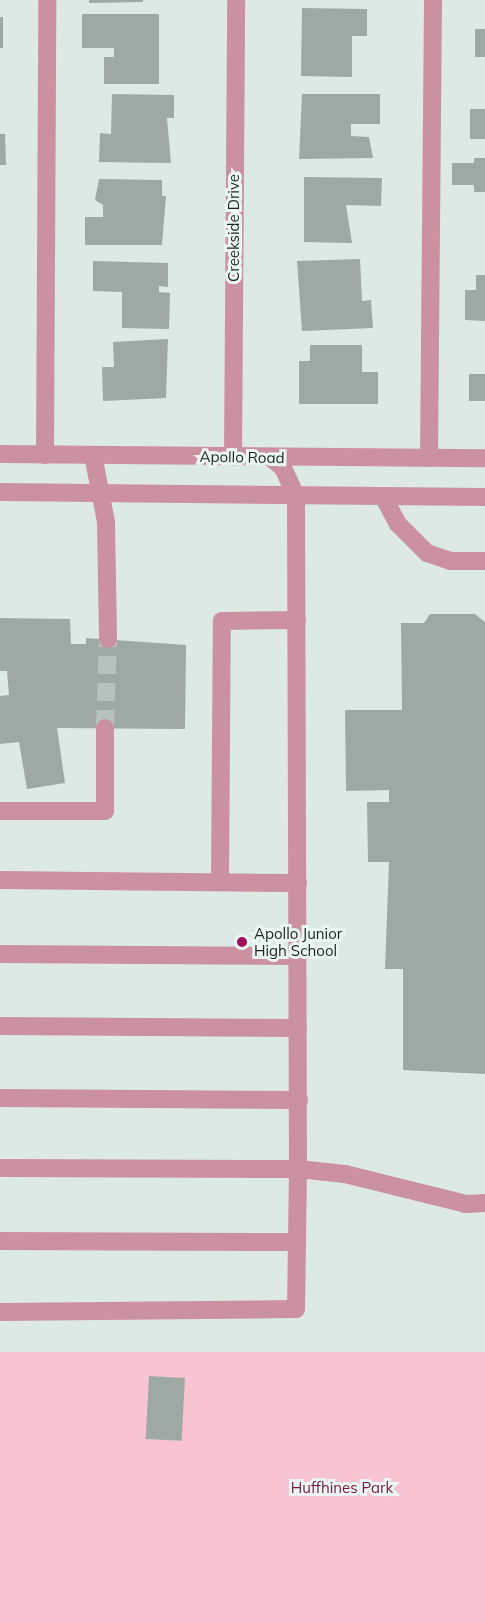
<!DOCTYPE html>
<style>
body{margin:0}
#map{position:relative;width:485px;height:1623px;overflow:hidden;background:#dde9e4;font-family:Mulish,sans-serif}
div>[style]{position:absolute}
.green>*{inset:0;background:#f8c3d3;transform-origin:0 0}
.building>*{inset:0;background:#9ea9a5;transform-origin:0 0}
.minor-tunnel>*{height:18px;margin-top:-9px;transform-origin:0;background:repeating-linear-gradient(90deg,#b7c1bd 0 18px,transparent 0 27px)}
.minor>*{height:18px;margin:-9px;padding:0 9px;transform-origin:9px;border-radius:9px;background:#cb91a3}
.dots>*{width:16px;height:16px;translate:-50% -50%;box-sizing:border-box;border:3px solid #eaf6f1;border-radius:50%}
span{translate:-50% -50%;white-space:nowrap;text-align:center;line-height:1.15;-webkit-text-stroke:6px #eaf6f1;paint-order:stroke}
.street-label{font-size:15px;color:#1e2220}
.poi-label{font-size:15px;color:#1e2220}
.left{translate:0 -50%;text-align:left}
.park-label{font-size:15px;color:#771642}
</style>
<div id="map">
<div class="green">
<i style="left:485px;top:1352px;width:271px;height:485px;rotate:90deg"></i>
</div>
<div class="building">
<i style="clip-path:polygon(89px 0,143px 0,143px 2px,89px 3px)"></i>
<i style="clip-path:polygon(302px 8px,367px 9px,367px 36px,352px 36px,352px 77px,301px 76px)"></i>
<i style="clip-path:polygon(82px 14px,159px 14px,159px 84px,104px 84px,104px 57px,114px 57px,114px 48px,82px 48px)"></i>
<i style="left:0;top:17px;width:3px;height:31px"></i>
<i style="left:475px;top:29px;width:10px;height:28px"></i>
<i style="clip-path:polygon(112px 94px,174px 95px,174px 118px,167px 118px,171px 163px,99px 162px,100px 133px,111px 134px)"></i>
<i style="clip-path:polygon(302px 94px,380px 94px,380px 124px,351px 124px,351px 136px,369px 137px,373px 158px,299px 159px)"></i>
<i style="left:470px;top:109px;width:15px;height:30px"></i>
<i style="clip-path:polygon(0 134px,5px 134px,6px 165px,0 165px)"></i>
<i style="clip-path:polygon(474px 158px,485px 158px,485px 192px,474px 192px,474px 185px,452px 185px,452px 163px,474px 163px)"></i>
<i style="clip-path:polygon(304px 177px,382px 178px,381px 206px,346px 205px,352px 243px,304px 242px)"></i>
<i style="clip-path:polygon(99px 179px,162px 180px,162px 196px,166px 196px,162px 245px,85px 245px,85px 217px,103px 217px,103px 205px,95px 200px)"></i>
<i style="clip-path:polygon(360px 259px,362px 301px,371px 300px,373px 328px,302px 331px,297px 261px)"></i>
<i style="clip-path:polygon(93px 261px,168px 263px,168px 287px,159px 286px,159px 292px,170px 293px,169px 329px,122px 328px,122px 292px,93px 291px)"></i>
<i style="clip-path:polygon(476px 275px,485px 275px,485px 321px,465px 320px,465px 290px,476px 290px)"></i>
<i style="clip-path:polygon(168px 339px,166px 398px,103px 401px,102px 367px,114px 367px,113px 342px)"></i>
<i style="clip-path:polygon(310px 345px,362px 345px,362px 372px,378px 372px,378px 404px,299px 404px,299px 361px,310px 361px)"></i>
<i style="left:469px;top:374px;width:16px;height:27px"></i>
<i style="clip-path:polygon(430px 614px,475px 614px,485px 622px,485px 1074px,403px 1070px,403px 969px,385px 969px,389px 862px,368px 862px,367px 802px,389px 802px,389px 790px,346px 791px,345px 710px,402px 710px,401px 623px,424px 623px)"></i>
<i style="clip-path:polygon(0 618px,70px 619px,71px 644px,86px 644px,86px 638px,186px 645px,185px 729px,57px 728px,65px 783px,27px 789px,19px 742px,0 744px,0 696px,9px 695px,7px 671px,0 671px)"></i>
<i style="left:149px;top:1376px;width:36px;height:63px;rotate:3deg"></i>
</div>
<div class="minor-tunnel">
<i style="left:105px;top:728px;width:89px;rotate:-88.1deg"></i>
</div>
<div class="minor">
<i style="left:0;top:454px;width:485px;rotate:0.5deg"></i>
<i style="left:45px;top:455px;width:455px;rotate:-89.7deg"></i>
<i style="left:93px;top:455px;width:68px;rotate:79deg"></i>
<i style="left:106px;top:522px;width:117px;rotate:89deg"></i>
<i style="left:233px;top:457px;width:457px;rotate:-89.6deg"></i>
<i style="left:270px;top:457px;width:17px;rotate:40deg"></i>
<i style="left:283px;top:468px;width:31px;rotate:65deg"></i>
<i style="left:296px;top:496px;width:673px;rotate:89.83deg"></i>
<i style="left:298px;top:1169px;width:47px;rotate:6.1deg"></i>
<i style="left:345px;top:1174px;width:125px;rotate:13.9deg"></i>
<i style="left:466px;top:1204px;width:19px;rotate:-3deg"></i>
<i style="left:429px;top:458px;width:458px;rotate:-89.5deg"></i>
<i style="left:0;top:492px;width:485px;rotate:0.6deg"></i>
<i style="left:383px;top:496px;width:32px;rotate:62deg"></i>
<i style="left:398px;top:524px;width:41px;rotate:45deg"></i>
<i style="left:427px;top:553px;width:24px;rotate:19deg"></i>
<i style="left:450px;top:561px;width:35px"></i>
<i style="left:0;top:811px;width:105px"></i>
<i style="left:105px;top:811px;width:83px;rotate:-90deg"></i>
<i style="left:0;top:880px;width:298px;rotate:0.6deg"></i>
<i style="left:220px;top:882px;width:261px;rotate:-89.6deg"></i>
<i style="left:222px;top:621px;width:75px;rotate:-0.8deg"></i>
<i style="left:0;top:954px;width:298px;rotate:0.4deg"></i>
<i style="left:0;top:1026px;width:298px;rotate:0.4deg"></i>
<i style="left:0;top:1098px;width:299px;rotate:0.4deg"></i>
<i style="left:0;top:1168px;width:298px;rotate:0.2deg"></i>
<i style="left:298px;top:1169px;width:140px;rotate:90.8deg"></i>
<i style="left:296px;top:1309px;width:296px;rotate:179.4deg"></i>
<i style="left:0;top:1241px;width:297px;rotate:0.2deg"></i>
</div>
<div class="dots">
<i style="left:242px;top:942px;background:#a01058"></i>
</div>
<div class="street-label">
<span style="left:234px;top:228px;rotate:-90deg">Creekside Drive</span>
<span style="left:242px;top:457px;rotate:1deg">Apollo Road</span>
</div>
<div class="poi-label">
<span class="left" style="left:254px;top:942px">Apollo Junior<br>High School</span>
</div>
<div class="park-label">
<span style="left:342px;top:1488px">Huffhines Park</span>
</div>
</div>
